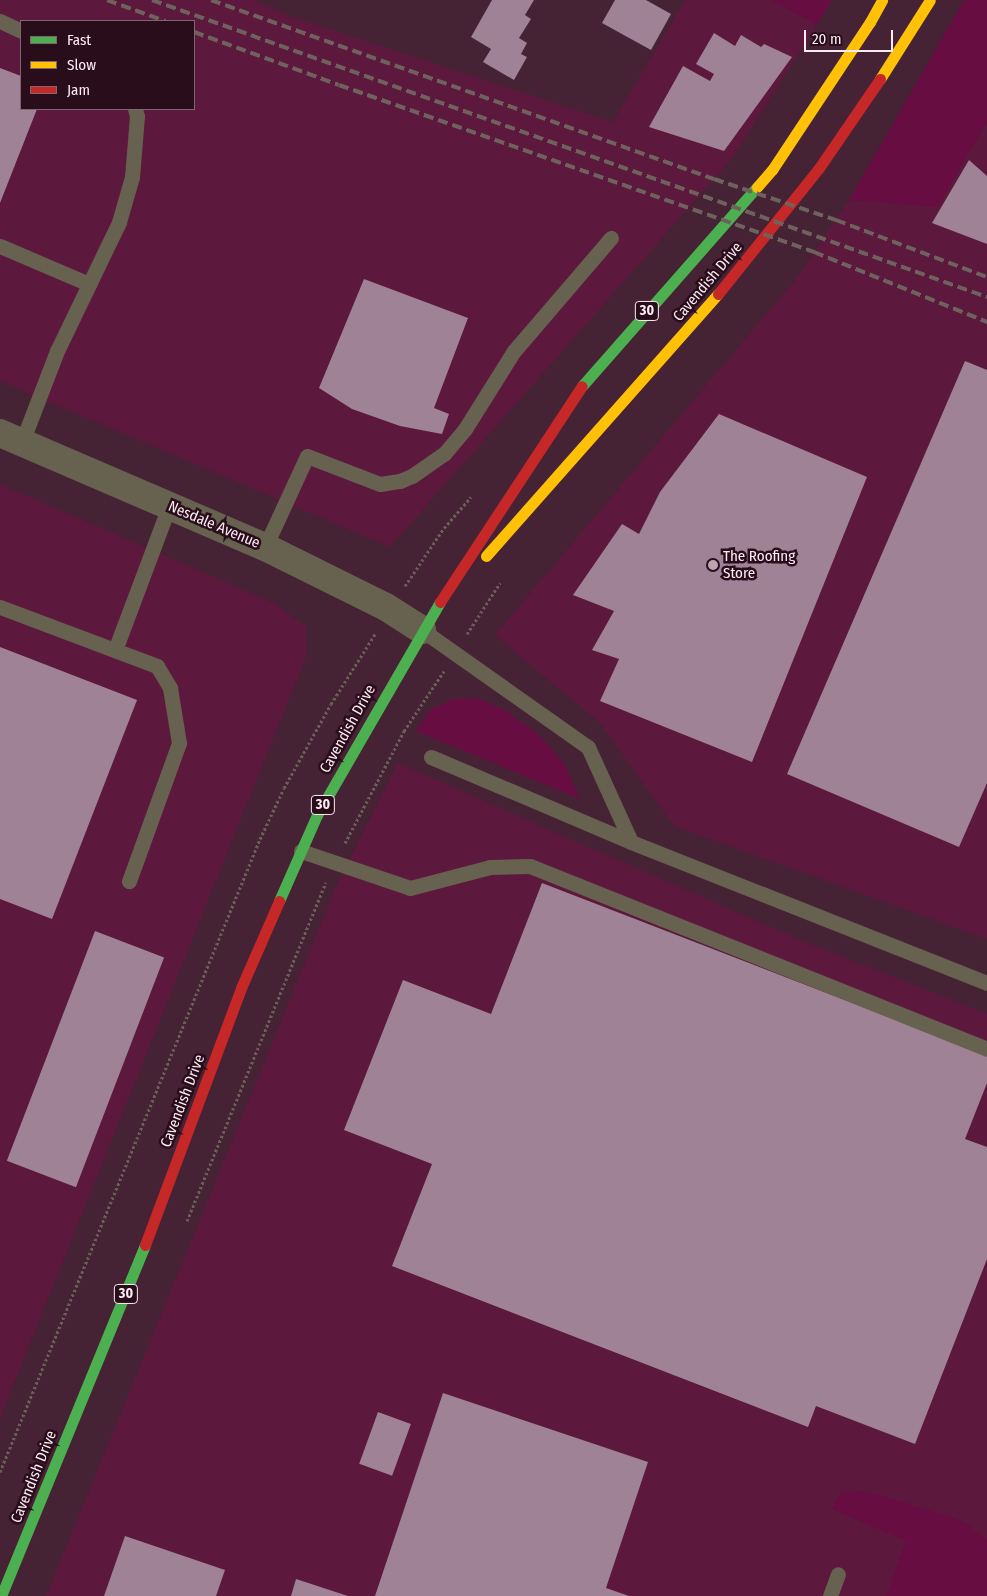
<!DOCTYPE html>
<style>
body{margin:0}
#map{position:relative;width:987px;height:1596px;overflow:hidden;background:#462235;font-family:"Fira Sans Condensed",sans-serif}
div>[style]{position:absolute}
.built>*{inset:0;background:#5d183e}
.green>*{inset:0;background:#670d42}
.building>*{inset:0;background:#9f8295;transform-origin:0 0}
.path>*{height:3px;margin-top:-1.5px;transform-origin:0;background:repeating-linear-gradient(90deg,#6b5f57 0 2.5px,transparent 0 5px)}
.lane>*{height:15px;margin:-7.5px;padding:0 7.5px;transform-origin:7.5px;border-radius:7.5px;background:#67614f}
.street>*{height:28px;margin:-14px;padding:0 14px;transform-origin:14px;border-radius:14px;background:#67614f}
.fast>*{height:11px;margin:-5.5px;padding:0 5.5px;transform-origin:5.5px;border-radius:5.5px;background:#4caf50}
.slow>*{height:11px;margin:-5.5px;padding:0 5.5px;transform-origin:5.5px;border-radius:5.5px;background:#ffc107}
.jam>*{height:11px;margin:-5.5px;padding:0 5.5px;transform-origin:5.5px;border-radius:5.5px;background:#c62828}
.rail>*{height:4px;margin-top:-2px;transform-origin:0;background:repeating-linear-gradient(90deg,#6f625c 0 10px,transparent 0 15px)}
.dots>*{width:14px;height:14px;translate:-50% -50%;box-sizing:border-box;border:2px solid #2a0d1b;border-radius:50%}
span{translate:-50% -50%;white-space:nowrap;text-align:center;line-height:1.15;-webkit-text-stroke:5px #2a0d1b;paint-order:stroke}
.shield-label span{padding:1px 4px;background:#2a0d1b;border:1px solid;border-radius:4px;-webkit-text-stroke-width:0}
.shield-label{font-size:14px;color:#fdecf3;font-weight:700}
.street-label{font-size:15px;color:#fdecf3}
.poi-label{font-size:15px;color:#fdecf3}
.left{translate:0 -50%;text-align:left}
.legend{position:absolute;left:20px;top:20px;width:175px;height:90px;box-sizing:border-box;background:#2a0d1b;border:1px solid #7e6671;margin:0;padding:6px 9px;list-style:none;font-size:15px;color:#fdecf3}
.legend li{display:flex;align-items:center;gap:10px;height:25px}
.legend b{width:25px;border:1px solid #7e6671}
.scale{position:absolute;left:804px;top:30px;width:89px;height:22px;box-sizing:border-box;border:2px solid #fdecf3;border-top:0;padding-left:6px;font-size:15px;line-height:18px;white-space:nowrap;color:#fdecf3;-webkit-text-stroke:4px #2a0d1b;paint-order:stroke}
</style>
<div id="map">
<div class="built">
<i style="clip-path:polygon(evenodd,0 0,253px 0,290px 16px,613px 122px,685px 0,772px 0,817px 25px,731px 160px,390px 547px,0 381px,0 0,21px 21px,194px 21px,194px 109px,21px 109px,21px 21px)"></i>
<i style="clip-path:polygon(987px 121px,987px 939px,674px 826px,599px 722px,495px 635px,796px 279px,849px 200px,938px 207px)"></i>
<i style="clip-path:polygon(0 484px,274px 603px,306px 627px,306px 657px,0 1418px)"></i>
<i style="clip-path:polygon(398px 763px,798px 939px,987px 1014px,987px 1540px,957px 1596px,46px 1596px,338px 882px)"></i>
</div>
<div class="green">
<i style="clip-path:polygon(772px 0,832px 0,817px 25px)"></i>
<i style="clip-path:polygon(964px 0,987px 0,987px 121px,938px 207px,849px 200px)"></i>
<i style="clip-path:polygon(478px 698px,506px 711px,537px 733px,564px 763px,580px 799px,416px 731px,431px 709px,454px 699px)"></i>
<i style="clip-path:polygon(857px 1491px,881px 1495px,964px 1522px,987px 1540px,987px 1596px,886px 1596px,906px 1541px,832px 1509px,841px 1493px)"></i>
</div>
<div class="building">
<i style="clip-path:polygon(492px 0,534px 0,525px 15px,531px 19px,519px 38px,527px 43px,521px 54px,527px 57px,514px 80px,483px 62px,491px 49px,471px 37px)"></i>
<i style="clip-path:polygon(615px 0,646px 0,671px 14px,651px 50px,602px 23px)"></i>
<i style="clip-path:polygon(714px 33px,735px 46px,741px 35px,761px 47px,764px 44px,792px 57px,724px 151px,649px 127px,683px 66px,710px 81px,714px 74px,696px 64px)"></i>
<i style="clip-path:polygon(0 68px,21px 76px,21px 109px,37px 109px,0 203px)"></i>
<i style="clip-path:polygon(969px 160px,987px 176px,987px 244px,932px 223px)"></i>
<i style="clip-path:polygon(364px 279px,468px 318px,434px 408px,449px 414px,442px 434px,400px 426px,352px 409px,319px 388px)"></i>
<i style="clip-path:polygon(965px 361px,987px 370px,987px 783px,959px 847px,787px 774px)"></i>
<i style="clip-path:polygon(719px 414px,867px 477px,752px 762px,600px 701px,619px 659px,592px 650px,614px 611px,573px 595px,622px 524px,639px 534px,660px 492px)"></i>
<i style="clip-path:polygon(0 647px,137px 700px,52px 919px,0 899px)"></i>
<i style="clip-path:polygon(542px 883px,987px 1055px,987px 1083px,965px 1139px,987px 1147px,987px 1259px,915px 1444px,816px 1406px,808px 1427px,392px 1266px,432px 1164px,344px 1130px,403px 980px,491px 1014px)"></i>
<i style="left:95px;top:931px;width:74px;height:246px;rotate:21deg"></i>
<i style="clip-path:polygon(443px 1393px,648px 1462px,606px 1588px,629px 1596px,375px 1596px)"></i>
<i style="left:378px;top:1412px;width:35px;height:55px;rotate:20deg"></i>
<i style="clip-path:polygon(125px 1536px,225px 1570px,216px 1596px,104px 1596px)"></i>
<i style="clip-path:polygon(296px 1579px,348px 1596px,291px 1596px)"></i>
</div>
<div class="path">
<i style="left:405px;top:586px;width:70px;rotate:-56.1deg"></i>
<i style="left:444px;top:528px;width:41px;rotate:-48.9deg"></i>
<i style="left:467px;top:634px;width:61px;rotate:-57.1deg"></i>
<i style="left:345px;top:843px;width:127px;rotate:-62.2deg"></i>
<i style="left:404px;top:731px;width:72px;rotate:-56.3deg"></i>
<i style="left:187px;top:1221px;width:366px;rotate:-67.7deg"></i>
<i style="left:0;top:1472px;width:684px;rotate:-67.67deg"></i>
<i style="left:260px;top:839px;width:56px;rotate:-64.8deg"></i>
<i style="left:284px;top:788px;width:96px;rotate:-60.8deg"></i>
<i style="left:331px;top:704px;width:83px;rotate:-57.8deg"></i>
</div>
<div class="lane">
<i style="left:0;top:21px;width:23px;rotate:25deg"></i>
<i style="left:0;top:246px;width:97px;rotate:23.1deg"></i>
<i style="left:22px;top:442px;width:97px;rotate:-69deg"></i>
<i style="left:57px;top:351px;width:143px;rotate:-64.3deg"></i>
<i style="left:119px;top:222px;width:47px;rotate:-73.9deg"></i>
<i style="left:132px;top:177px;width:61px;rotate:-85.3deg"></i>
<i style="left:137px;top:116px;width:7px;rotate:-106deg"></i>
<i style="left:265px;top:547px;width:100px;rotate:-65.2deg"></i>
<i style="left:307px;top:456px;width:78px;rotate:21deg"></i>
<i style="left:380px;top:484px;width:20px;rotate:-9deg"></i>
<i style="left:400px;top:481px;width:13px;rotate:-23deg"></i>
<i style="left:412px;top:476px;width:39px;rotate:-35deg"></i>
<i style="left:444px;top:454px;width:33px;rotate:-50deg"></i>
<i style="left:465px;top:429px;width:92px;rotate:-57.9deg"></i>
<i style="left:514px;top:351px;width:149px;rotate:-49.4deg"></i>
<i style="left:0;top:607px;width:168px;rotate:20.6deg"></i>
<i style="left:157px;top:666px;width:26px;rotate:59deg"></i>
<i style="left:170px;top:688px;width:56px;rotate:80.7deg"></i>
<i style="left:179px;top:743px;width:147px;rotate:109.9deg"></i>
<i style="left:422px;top:630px;width:203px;rotate:35.2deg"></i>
<i style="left:588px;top:747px;width:104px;rotate:65.6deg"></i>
<i style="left:631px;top:842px;width:383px;rotate:21.6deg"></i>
<i style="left:115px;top:650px;width:154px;rotate:-69.4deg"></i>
<i style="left:431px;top:757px;width:217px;rotate:23deg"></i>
<i style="left:301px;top:851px;width:115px;rotate:18.7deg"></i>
<i style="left:410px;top:888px;width:83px;rotate:-14.7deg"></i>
<i style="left:490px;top:867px;width:40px;rotate:-1.4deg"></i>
<i style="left:530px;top:866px;width:492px;rotate:21.8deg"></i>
<i style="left:830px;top:1596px;width:23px;rotate:-70deg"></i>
</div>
<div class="street">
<i style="left:0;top:433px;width:288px;rotate:23.3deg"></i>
<i style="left:265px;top:547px;width:135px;rotate:26.4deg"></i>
<i style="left:386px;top:607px;width:43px;rotate:32.6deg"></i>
</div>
<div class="fast">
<i style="left:582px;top:386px;width:265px;rotate:-48.7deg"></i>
<i style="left:279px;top:901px;width:94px;rotate:-66.2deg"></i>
<i style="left:317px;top:815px;width:246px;rotate:-60deg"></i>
<i style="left:1px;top:1596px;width:379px;rotate:-67.7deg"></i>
</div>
<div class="slow">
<i style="left:880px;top:79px;width:93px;rotate:-57.7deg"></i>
<i style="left:757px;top:187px;width:23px;rotate:-49deg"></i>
<i style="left:772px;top:170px;width:178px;rotate:-56.5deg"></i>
<i style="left:870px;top:22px;width:25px;rotate:-61deg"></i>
<i style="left:486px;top:556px;width:350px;rotate:-48.5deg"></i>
</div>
<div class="jam">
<i style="left:718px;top:294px;width:161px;rotate:-51.3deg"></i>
<i style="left:819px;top:168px;width:108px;rotate:-55.6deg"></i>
<i style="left:440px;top:602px;width:258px;rotate:-56.7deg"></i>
<i style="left:145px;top:1245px;width:274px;rotate:-69.5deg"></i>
<i style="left:241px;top:988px;width:95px;rotate:-66.4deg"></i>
</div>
<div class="rail">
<i style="left:107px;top:0;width:62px;rotate:19.9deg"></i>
<i style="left:152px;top:0;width:886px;rotate:19.58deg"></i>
<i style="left:211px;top:0;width:534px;rotate:19.59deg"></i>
<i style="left:714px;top:179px;width:129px;rotate:18.6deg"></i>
<i style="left:836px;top:220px;width:161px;rotate:20.7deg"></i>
<i style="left:194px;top:32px;width:154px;rotate:20.1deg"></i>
<i style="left:339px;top:85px;width:504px;rotate:19.37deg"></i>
<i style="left:814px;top:252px;width:187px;rotate:22deg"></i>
</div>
<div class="dots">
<i style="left:713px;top:565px;background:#bda5b0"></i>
</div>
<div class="shield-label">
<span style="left:647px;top:311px">30</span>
<span style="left:323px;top:805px">30</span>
<span style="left:126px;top:1294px">30</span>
</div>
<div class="street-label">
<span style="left:708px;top:282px;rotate:-50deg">Cavendish Drive</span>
<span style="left:214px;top:525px;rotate:23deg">Nesdale Avenue</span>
<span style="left:348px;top:729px;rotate:-61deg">Cavendish Drive</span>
<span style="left:183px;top:1101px;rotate:-69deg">Cavendish Drive</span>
<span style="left:34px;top:1477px;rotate:-68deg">Cavendish Drive</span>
</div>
<div class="poi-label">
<span class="left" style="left:723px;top:565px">The Roofing<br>Store</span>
</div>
<ul class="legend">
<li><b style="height:6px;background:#4caf50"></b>Fast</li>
<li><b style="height:6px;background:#ffc107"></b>Slow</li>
<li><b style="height:6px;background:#c62828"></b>Jam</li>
</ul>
<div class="scale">20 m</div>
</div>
